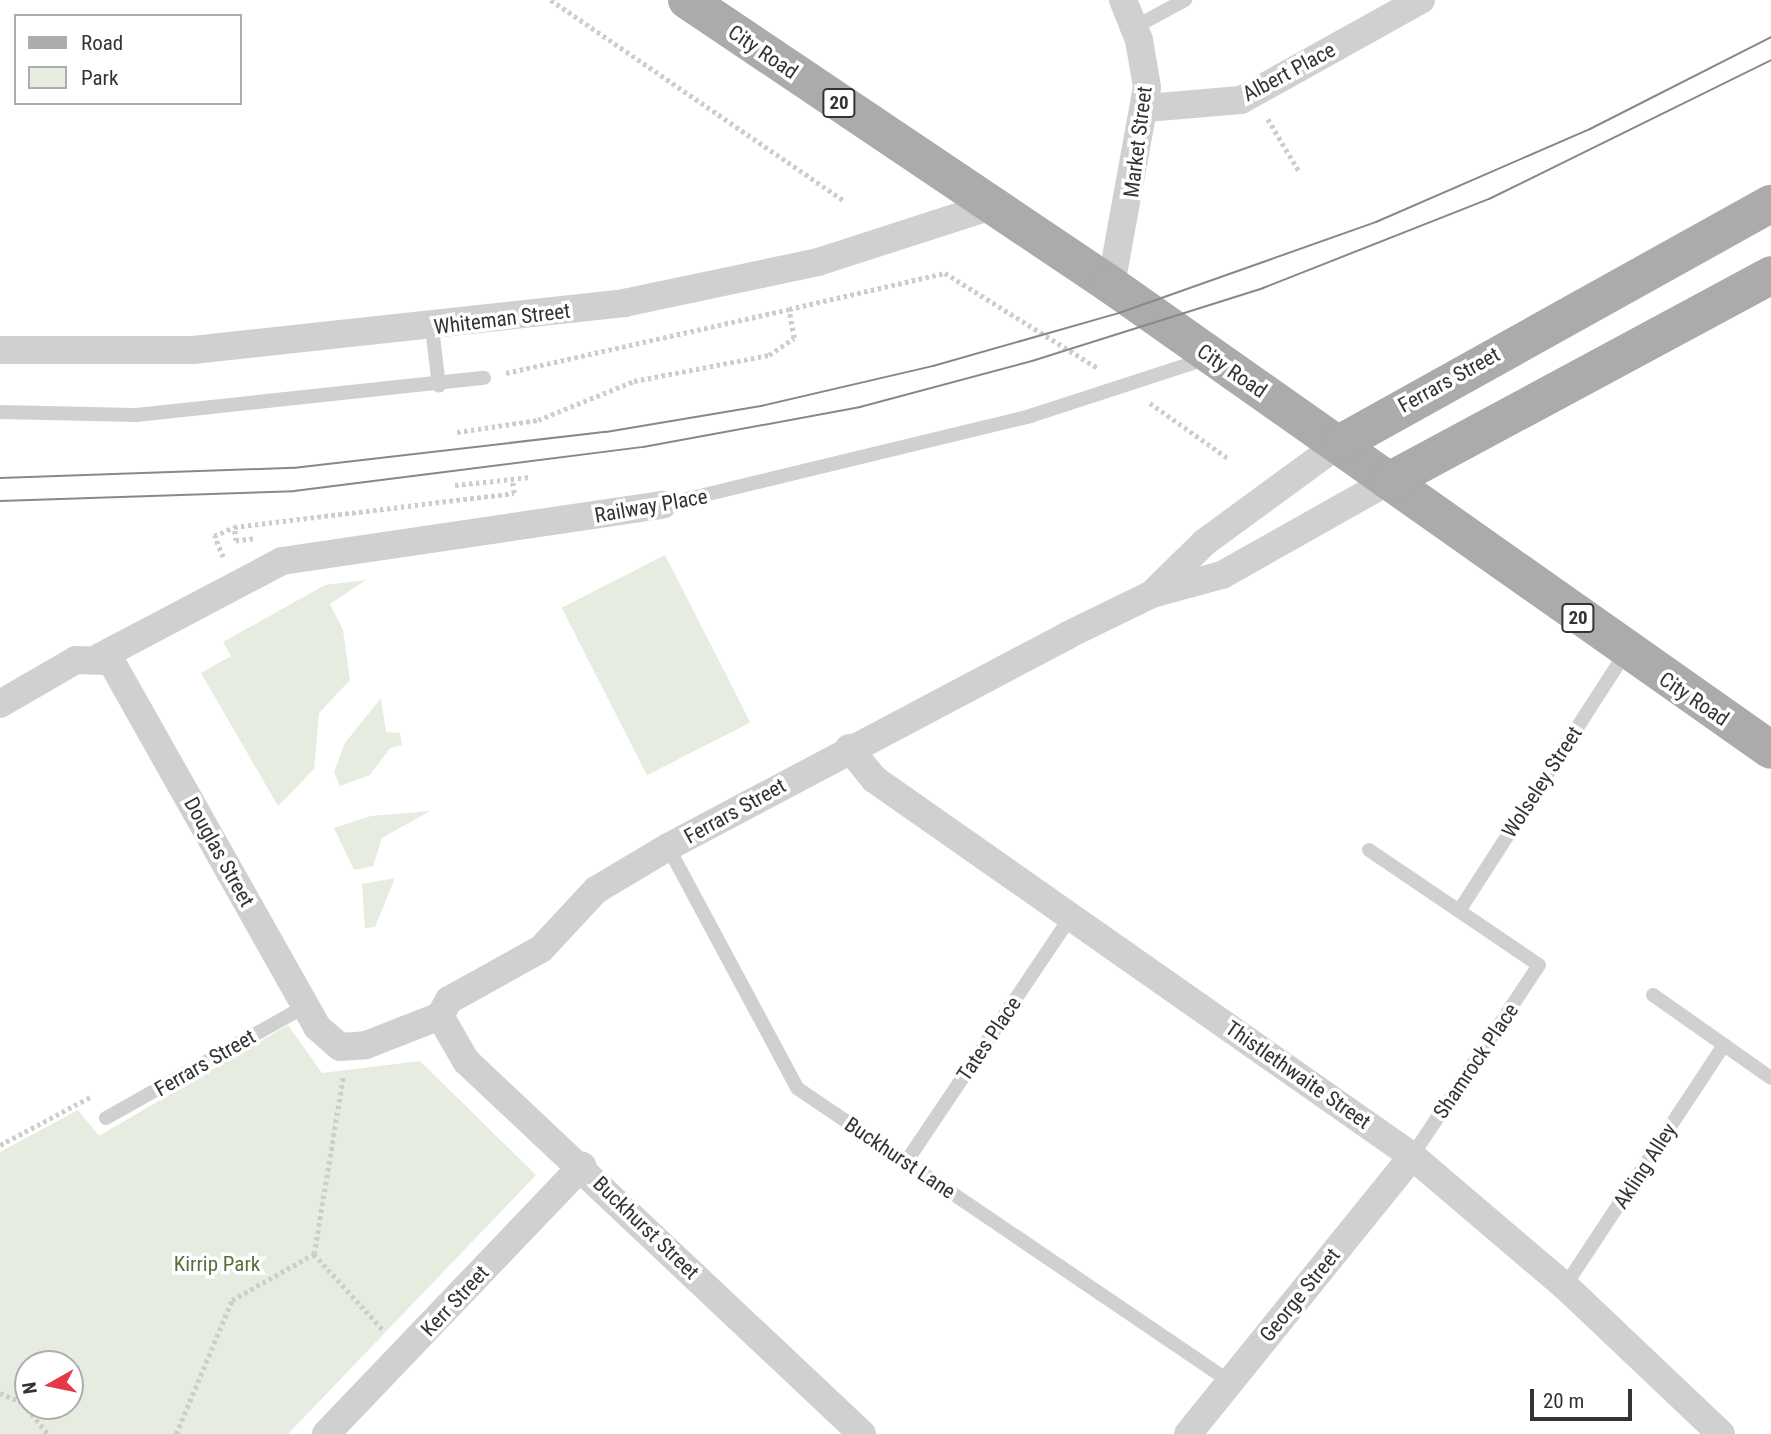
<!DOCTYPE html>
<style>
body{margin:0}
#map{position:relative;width:1771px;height:1434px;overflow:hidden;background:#fff;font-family:"Roboto Condensed",sans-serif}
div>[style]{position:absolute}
.green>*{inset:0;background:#e6ecdf;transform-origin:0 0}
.path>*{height:4.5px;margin-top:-2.25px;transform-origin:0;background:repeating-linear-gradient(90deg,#cdcdcd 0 3.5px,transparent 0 7px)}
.lane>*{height:14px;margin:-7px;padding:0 7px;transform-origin:7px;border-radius:7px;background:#d0d0d0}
.street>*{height:28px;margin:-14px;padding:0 14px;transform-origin:14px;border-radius:14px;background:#d0d0d0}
.primary>*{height:38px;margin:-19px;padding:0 19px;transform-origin:19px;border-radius:19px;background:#ababab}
.tram>*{height:2px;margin:-1px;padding:0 1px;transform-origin:1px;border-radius:1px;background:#888}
span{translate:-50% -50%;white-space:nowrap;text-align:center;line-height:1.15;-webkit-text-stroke:7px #fff;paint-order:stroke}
.shield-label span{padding:2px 5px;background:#fff;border:2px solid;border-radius:5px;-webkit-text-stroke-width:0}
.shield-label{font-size:19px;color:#333;font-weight:700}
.street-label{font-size:21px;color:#333}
.park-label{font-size:21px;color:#56703f}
.legend{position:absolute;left:14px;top:14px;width:228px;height:91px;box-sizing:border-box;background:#fff;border:2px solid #adadad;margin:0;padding:9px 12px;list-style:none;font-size:21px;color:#333}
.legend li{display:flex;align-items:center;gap:14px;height:35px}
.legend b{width:35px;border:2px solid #adadad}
.north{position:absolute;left:14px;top:1350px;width:70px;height:70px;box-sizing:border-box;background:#fff;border:2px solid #adadad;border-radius:50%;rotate:261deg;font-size:19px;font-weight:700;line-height:28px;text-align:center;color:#333}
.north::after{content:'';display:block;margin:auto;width:24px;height:32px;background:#e63946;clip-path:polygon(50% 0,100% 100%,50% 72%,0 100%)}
.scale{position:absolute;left:1530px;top:1389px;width:102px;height:32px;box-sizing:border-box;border:4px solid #333;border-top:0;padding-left:9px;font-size:21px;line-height:24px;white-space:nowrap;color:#333;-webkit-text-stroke:5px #fff;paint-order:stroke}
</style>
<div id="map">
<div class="green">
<i style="left:665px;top:555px;width:188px;height:116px;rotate:63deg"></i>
<i style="clip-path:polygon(366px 580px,330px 604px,343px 630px,350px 680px,319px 713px,314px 769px,278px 806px,201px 673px,231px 656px,223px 642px,325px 585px)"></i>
<i style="clip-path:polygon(381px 698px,386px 732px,400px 733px,402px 745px,390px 748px,370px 775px,340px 786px,334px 772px,345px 743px)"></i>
<i style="clip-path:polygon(430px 811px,382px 838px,373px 866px,354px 870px,334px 828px,371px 816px)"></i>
<i style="clip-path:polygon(395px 878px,375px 927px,365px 928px,362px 884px)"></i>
<i style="clip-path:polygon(evenodd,288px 1025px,322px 1073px,420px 1061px,536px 1175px,288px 1434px,0 1434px,0 1152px,78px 1110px,99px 1136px,288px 1025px,28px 1364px,70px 1364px,70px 1406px,28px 1406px,28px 1364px)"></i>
</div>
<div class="path">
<i style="left:551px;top:0;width:354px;rotate:34.4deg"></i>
<i style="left:1268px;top:119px;width:63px;rotate:59.3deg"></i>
<i style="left:506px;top:373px;width:290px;rotate:-12.7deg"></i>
<i style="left:1150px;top:403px;width:97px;rotate:35.3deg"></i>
<i style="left:457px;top:432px;width:82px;rotate:-8.4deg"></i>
<i style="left:538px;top:420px;width:104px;rotate:-22.1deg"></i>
<i style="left:634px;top:381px;width:137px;rotate:-10.9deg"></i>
<i style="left:769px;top:355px;width:30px;rotate:-34deg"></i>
<i style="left:794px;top:338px;width:29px;rotate:-100deg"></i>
<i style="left:789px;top:309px;width:160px;rotate:-13deg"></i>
<i style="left:945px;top:273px;width:181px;rotate:31.9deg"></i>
<i style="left:455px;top:485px;width:76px;rotate:-6deg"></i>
<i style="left:253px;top:539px;width:17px;rotate:173deg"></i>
<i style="left:236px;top:541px;width:14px;rotate:-98deg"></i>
<i style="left:234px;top:527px;width:282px;rotate:-6.9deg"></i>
<i style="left:514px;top:493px;width:14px;rotate:-98deg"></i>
<i style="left:223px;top:557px;width:23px;rotate:-113deg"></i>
<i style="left:214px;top:536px;width:22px;rotate:-24deg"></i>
<i style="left:0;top:1145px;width:104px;rotate:-28deg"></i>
<i style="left:314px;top:1254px;width:180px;rotate:-80.7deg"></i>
<i style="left:0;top:1393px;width:25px;rotate:23deg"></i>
<i style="left:23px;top:1403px;width:40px;rotate:51deg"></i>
<i style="left:176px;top:1434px;width:145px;rotate:-67.3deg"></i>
<i style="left:232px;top:1300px;width:94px;rotate:-29.3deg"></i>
<i style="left:314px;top:1254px;width:104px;rotate:47.7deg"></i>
</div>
<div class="lane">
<i style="left:1135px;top:27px;width:57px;rotate:-28.4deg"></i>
<i style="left:432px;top:328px;width:58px;rotate:83.1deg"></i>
<i style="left:0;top:412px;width:136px;rotate:1.3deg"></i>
<i style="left:136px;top:415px;width:350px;rotate:-6.1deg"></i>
<i style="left:663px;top:505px;width:378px;rotate:-13.6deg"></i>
<i style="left:1030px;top:416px;width:188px;rotate:-18deg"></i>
<i style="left:668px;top:847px;width:273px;rotate:61.8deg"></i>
<i style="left:797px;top:1088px;width:522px;rotate:34.15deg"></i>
<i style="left:1369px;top:850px;width:205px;rotate:34.1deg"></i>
<i style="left:1539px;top:965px;width:229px;rotate:123.6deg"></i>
<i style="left:1459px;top:911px;width:307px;rotate:-57.2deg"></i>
<i style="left:1653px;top:995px;width:144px;rotate:35.1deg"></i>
<i style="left:106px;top:1118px;width:227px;rotate:-29.3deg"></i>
<i style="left:906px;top:1162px;width:298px;rotate:-56.1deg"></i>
<i style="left:1565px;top:1286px;width:289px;rotate:-56.6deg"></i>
</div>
<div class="street">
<i style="left:1146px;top:108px;width:95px;rotate:-4.8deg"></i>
<i style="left:1241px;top:100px;width:206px;rotate:-29.1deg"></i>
<i style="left:1111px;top:285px;width:201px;rotate:-79.7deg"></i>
<i style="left:1147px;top:87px;width:48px;rotate:-99.7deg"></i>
<i style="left:1139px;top:40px;width:43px;rotate:-111.8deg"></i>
<i style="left:0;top:350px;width:193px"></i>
<i style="left:193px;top:350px;width:434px;rotate:-6.2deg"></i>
<i style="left:624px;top:303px;width:198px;rotate:-11.9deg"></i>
<i style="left:818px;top:262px;width:182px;rotate:-17.9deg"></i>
<i style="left:1154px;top:592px;width:71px;rotate:-44.4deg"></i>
<i style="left:1205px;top:542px;width:166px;rotate:-36.2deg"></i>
<i style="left:100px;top:657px;width:206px;rotate:-27.8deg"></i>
<i style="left:282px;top:561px;width:385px;rotate:-8.4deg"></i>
<i style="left:0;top:704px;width:88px;rotate:-30.1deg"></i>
<i style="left:76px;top:660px;width:35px;rotate:2deg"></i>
<i style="left:111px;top:661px;width:420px;rotate:60.6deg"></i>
<i style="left:317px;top:1027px;width:30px;rotate:41deg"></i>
<i style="left:340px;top:1047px;width:26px;rotate:-4deg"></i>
<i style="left:366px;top:1045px;width:79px;rotate:-21.4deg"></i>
<i style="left:849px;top:748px;width:40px;rotate:51deg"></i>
<i style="left:874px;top:779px;width:657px;rotate:35.02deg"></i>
<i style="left:1412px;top:1156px;width:201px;rotate:40.4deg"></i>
<i style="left:1565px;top:1286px;width:215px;rotate:43.5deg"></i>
<i style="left:440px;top:1016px;width:18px;rotate:-61deg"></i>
<i style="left:449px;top:1000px;width:105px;rotate:-29deg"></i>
<i style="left:541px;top:949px;width:81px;rotate:-47deg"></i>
<i style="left:596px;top:890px;width:84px;rotate:-30.8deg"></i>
<i style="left:668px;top:847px;width:453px;rotate:-27.9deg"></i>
<i style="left:1068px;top:635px;width:93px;rotate:-26deg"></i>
<i style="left:1152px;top:594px;width:73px;rotate:-15.2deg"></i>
<i style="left:1222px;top:575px;width:192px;rotate:-29.4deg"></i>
<i style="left:440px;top:1016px;width:52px;rotate:60deg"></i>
<i style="left:466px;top:1061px;width:544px;rotate:43.29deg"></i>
<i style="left:326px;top:1434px;width:371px;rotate:-46.3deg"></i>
<i style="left:1188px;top:1434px;width:357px;rotate:-51.1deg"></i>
</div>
<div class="primary">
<i style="left:687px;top:0;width:511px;rotate:33.91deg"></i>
<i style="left:1111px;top:285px;width:807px;rotate:35.17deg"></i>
<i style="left:1339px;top:444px;width:494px;rotate:-29.1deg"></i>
<i style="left:1389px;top:481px;width:434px;rotate:-28.3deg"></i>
</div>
<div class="tram">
<i style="left:0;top:478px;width:293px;rotate:-2deg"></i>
<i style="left:293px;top:468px;width:315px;rotate:-6.6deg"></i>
<i style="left:606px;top:432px;width:157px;rotate:-9.5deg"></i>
<i style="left:761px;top:406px;width:177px;rotate:-13.1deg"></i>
<i style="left:933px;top:366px;width:193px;rotate:-15.9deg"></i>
<i style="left:1119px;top:313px;width:273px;rotate:-19.5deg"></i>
<i style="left:1376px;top:222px;width:233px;rotate:-23.5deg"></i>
<i style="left:1590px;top:129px;width:203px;rotate:-26.9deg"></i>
<i style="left:0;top:501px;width:294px;rotate:-1.9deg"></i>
<i style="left:294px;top:491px;width:352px;rotate:-7.2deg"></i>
<i style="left:643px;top:447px;width:221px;rotate:-10.4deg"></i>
<i style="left:860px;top:407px;width:178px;rotate:-15deg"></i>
<i style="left:1032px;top:361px;width:242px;rotate:-17.5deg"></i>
<i style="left:1263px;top:288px;width:243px;rotate:-21.5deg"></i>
<i style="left:1489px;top:199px;width:314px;rotate:-26.2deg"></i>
</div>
<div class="shield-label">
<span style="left:839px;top:103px">20</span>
<span style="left:1578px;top:618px">20</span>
</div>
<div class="street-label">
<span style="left:763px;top:52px;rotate:34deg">City Road</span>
<span style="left:1289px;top:72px;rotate:-28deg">Albert Place</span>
<span style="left:1138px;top:142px;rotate:-83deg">Market Street</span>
<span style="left:502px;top:319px;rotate:-7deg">Whiteman Street</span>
<span style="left:1232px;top:371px;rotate:34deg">City Road</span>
<span style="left:1449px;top:380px;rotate:-29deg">Ferrars Street</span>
<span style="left:651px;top:506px;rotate:-10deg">Railway Place</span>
<span style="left:1694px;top:699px;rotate:34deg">City Road</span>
<span style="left:1542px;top:782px;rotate:-57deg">Wolseley Street</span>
<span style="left:735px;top:811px;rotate:-29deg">Ferrars Street</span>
<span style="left:219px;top:852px;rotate:61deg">Douglas Street</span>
<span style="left:989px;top:1039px;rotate:-56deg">Tates Place</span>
<span style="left:1476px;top:1061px;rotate:-56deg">Shamrock Place</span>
<span style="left:205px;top:1063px;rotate:-30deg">Ferrars Street</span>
<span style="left:1298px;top:1075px;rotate:35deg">Thistlethwaite Street</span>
<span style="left:900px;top:1158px;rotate:34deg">Buckhurst Lane</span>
<span style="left:1645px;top:1166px;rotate:-57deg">Akling Alley</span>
<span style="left:646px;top:1228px;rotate:44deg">Buckhurst Street</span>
<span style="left:1300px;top:1295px;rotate:-51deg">George Street</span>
<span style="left:455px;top:1301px;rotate:-47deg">Kerr Street</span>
</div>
<div class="park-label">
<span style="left:217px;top:1264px">Kirrip Park</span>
</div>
<ul class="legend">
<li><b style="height:9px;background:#ababab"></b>Road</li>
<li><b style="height:19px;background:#e6ecdf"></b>Park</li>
</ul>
<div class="north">N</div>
<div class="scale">20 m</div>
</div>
